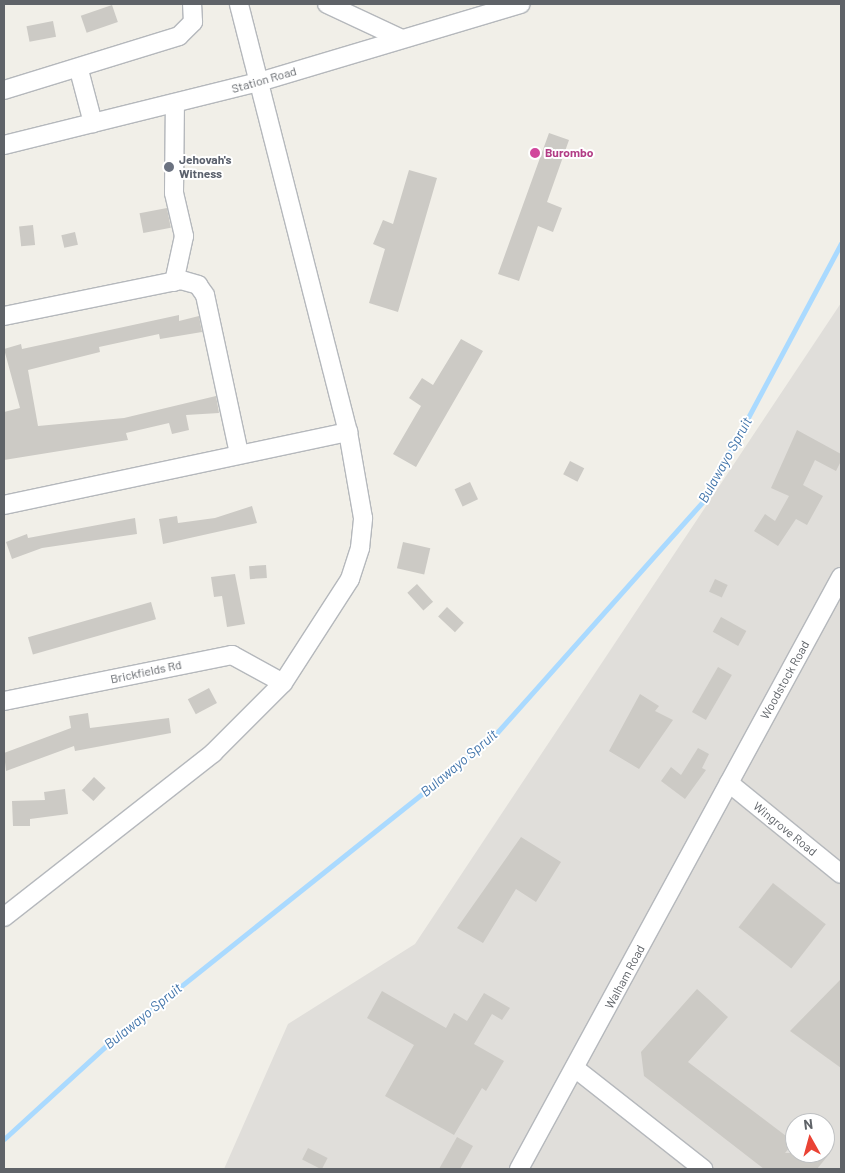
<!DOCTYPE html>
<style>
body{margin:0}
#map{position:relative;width:845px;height:1173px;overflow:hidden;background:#f1efe8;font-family:Barlow,sans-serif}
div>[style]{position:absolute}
.industrial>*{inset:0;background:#e0deda}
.stream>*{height:5px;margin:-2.5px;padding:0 2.5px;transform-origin:2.5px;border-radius:2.5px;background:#aadaff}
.building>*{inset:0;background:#cccac5;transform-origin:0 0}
.roads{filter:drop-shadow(1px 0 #b5b8bc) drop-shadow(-1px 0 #b5b8bc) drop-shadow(0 1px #b5b8bc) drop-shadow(0 -1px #b5b8bc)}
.minor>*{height:18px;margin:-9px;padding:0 9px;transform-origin:9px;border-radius:9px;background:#fff}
.dots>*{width:14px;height:14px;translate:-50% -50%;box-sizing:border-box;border:2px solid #fff;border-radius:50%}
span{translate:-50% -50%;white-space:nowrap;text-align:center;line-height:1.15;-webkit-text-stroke:4px #fff;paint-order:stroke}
.street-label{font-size:12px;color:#5f6368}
.hotel-label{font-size:12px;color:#b23c85;font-weight:700}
.left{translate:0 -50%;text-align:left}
.worship-label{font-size:12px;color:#5b616d;font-weight:700}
.water-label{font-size:14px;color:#4174aa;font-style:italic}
.frame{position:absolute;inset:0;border:5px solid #5f6368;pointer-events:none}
.north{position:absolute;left:785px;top:1113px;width:50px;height:50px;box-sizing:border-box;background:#fff;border:1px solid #bfc1c3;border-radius:50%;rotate:353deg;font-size:14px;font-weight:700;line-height:20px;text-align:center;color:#5f6368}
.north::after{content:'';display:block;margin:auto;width:18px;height:22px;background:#ea4335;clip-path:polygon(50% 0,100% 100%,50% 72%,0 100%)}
</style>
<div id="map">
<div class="industrial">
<i style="clip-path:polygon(evenodd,841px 303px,841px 1169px,224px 1169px,288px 1024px,415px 944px,841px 303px,795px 1123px,825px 1123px,825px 1153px,795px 1153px,795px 1123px)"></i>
</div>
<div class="stream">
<i style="left:4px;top:1139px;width:138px;rotate:-42.4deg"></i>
<i style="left:106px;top:1046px;width:495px;rotate:-38.6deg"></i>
<i style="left:493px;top:737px;width:317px;rotate:-48.3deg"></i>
<i style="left:704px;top:500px;width:291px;rotate:-61.9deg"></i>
</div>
<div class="building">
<i style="left:112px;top:5px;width:18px;height:33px;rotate:71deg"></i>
<i style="left:53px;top:21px;width:16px;height:27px;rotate:79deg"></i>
<i style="clip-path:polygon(549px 133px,569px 140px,547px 202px,562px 208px,553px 232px,538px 226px,519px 281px,498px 274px)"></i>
<i style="clip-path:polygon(409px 170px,437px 178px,398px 312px,369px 303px,385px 249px,373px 244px,383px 220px,393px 224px)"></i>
<i style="left:167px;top:208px;width:20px;height:28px;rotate:79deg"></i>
<i style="left:33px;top:225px;width:20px;height:14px;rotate:84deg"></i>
<i style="left:75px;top:232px;width:13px;height:14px;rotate:77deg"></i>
<i style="clip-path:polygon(179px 315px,179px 321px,199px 316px,202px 332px,160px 339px,159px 334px,99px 347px,100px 352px,28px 370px,38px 426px,124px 418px,216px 396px,219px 413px,186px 415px,189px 430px,172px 434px,169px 423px,126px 433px,128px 440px,4px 460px,4px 412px,20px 408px,4px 349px,21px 344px,22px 349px)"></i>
<i style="clip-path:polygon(461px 339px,483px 351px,416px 467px,393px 454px,421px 406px,409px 398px,422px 378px,433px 385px)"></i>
<i style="clip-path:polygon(797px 430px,841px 454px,841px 461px,836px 471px,815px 460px,803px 485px,823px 496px,807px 525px,796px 519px,778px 546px,754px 531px,765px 514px,775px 521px,789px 496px,771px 488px)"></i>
<i style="left:570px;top:461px;width:16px;height:15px;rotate:27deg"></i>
<i style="left:470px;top:482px;width:19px;height:17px;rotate:65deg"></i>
<i style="clip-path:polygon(252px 506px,257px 523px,163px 544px,159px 519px,177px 516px,178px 523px,215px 518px)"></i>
<i style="clip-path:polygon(135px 518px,137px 534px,42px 548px,12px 559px,6px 542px,27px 534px,28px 538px)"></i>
<i style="left:403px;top:542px;width:28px;height:27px;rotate:13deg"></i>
<i style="left:266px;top:565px;width:13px;height:17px;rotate:86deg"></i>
<i style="clip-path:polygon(235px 574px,245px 624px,227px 627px,222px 596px,214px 597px,211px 577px)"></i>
<i style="left:715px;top:579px;width:14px;height:14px;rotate:25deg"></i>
<i style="left:417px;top:584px;width:24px;height:13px;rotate:48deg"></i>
<i style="left:151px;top:602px;width:18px;height:128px;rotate:74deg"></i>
<i style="left:447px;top:607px;width:23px;height:13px;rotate:43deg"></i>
<i style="left:721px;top:617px;width:29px;height:17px;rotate:29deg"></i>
<i style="left:718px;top:667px;width:16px;height:52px;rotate:30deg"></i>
<i style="left:209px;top:688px;width:17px;height:24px;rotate:62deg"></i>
<i style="clip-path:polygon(640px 694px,659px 706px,655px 711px,673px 720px,639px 769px,609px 751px)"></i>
<i style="clip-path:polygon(88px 713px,90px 728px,169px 718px,171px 733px,75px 751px,74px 746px,6px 771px,4px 753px,71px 728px,69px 716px)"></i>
<i style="clip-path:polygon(698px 748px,709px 754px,702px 768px,706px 770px,685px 799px,661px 781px,671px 767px,681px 775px)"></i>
<i style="left:94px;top:777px;width:16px;height:18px;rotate:43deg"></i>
<i style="clip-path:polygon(65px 789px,68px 814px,30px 819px,30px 826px,13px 826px,12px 801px,45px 800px,44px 792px)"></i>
<i style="clip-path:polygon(521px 837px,561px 862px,536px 902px,516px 889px,483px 943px,457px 928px)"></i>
<i style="left:773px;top:883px;width:67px;height:56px;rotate:38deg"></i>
<i style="clip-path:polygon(841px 979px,841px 1068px,790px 1031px)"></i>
<i style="clip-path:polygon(697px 989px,728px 1017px,688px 1062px,794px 1142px,785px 1153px,830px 1153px,817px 1169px,764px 1169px,644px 1076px,641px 1052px)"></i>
<i style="clip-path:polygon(382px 991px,446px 1028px,454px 1013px,467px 1021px,484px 993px,510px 1008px,502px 1020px,492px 1014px,474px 1044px,504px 1061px,486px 1091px,482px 1088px,454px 1135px,385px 1096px,414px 1045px,367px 1018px)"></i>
<i style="clip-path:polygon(457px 1137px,473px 1146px,460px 1169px,439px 1169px)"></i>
<i style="left:308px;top:1148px;width:22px;height:13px;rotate:27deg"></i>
</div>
<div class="roads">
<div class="minor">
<i style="left:327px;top:4px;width:81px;rotate:25deg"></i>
<i style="left:79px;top:70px;width:55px;rotate:75.2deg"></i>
<i style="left:4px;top:90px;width:183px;rotate:-17.1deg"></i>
<i style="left:179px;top:36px;width:20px;rotate:-45deg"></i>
<i style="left:193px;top:22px;width:18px;rotate:-93deg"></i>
<i style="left:4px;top:145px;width:263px;rotate:-13.9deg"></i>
<i style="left:259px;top:82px;width:273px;rotate:-16.6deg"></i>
<i style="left:174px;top:282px;width:47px;rotate:-77.7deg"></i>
<i style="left:184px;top:236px;width:44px;rotate:-103.1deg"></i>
<i style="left:174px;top:193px;width:90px;rotate:-89.4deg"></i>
<i style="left:4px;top:316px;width:181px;rotate:-11.5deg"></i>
<i style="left:181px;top:280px;width:18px;rotate:16deg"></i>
<i style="left:198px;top:285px;width:12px;rotate:55deg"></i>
<i style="left:205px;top:295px;width:162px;rotate:77.9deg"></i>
<i style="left:4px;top:505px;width:352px;rotate:-12deg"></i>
<i style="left:4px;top:701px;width:233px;rotate:-11.4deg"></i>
<i style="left:232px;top:655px;width:58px;rotate:28.8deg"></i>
<i style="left:729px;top:783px;width:144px;rotate:39.1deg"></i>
<i style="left:4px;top:917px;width:266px;rotate:-38.1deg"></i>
<i style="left:213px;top:753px;width:99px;rotate:-45deg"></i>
<i style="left:283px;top:683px;width:124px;rotate:-57.2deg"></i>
<i style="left:350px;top:579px;width:33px;rotate:-72deg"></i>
<i style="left:360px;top:548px;width:30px;rotate:-84deg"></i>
<i style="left:363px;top:518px;width:87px;rotate:-99.9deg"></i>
<i style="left:348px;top:432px;width:442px;rotate:-104.3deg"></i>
<i style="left:576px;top:1069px;width:162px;rotate:38.2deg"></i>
<i style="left:519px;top:1169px;width:674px;rotate:-61.46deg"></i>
</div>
</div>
<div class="dots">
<i style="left:535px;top:153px;background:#d1479c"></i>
<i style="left:169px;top:167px;background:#6b7280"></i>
</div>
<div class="street-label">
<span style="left:264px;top:80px;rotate:-16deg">Station Road</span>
<span style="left:146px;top:672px;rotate:-12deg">Brickfields Rd</span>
<span style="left:785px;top:680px;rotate:-61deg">Woodstock Road</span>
<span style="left:785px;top:829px;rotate:39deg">Wingrove Road</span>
<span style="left:625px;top:977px;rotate:-62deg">Walham Road</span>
</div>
<div class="hotel-label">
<span class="left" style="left:545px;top:153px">Burombo</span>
</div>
<div class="worship-label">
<span class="left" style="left:179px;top:167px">Jehovah's<br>Witness</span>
</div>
<div class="water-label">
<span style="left:725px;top:460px;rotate:-61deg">Bulawayo Spruit</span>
<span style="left:459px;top:763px;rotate:-40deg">Bulawayo Spruit</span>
<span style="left:143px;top:1016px;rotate:-39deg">Bulawayo Spruit</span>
</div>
<div class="frame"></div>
<div class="north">N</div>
</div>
